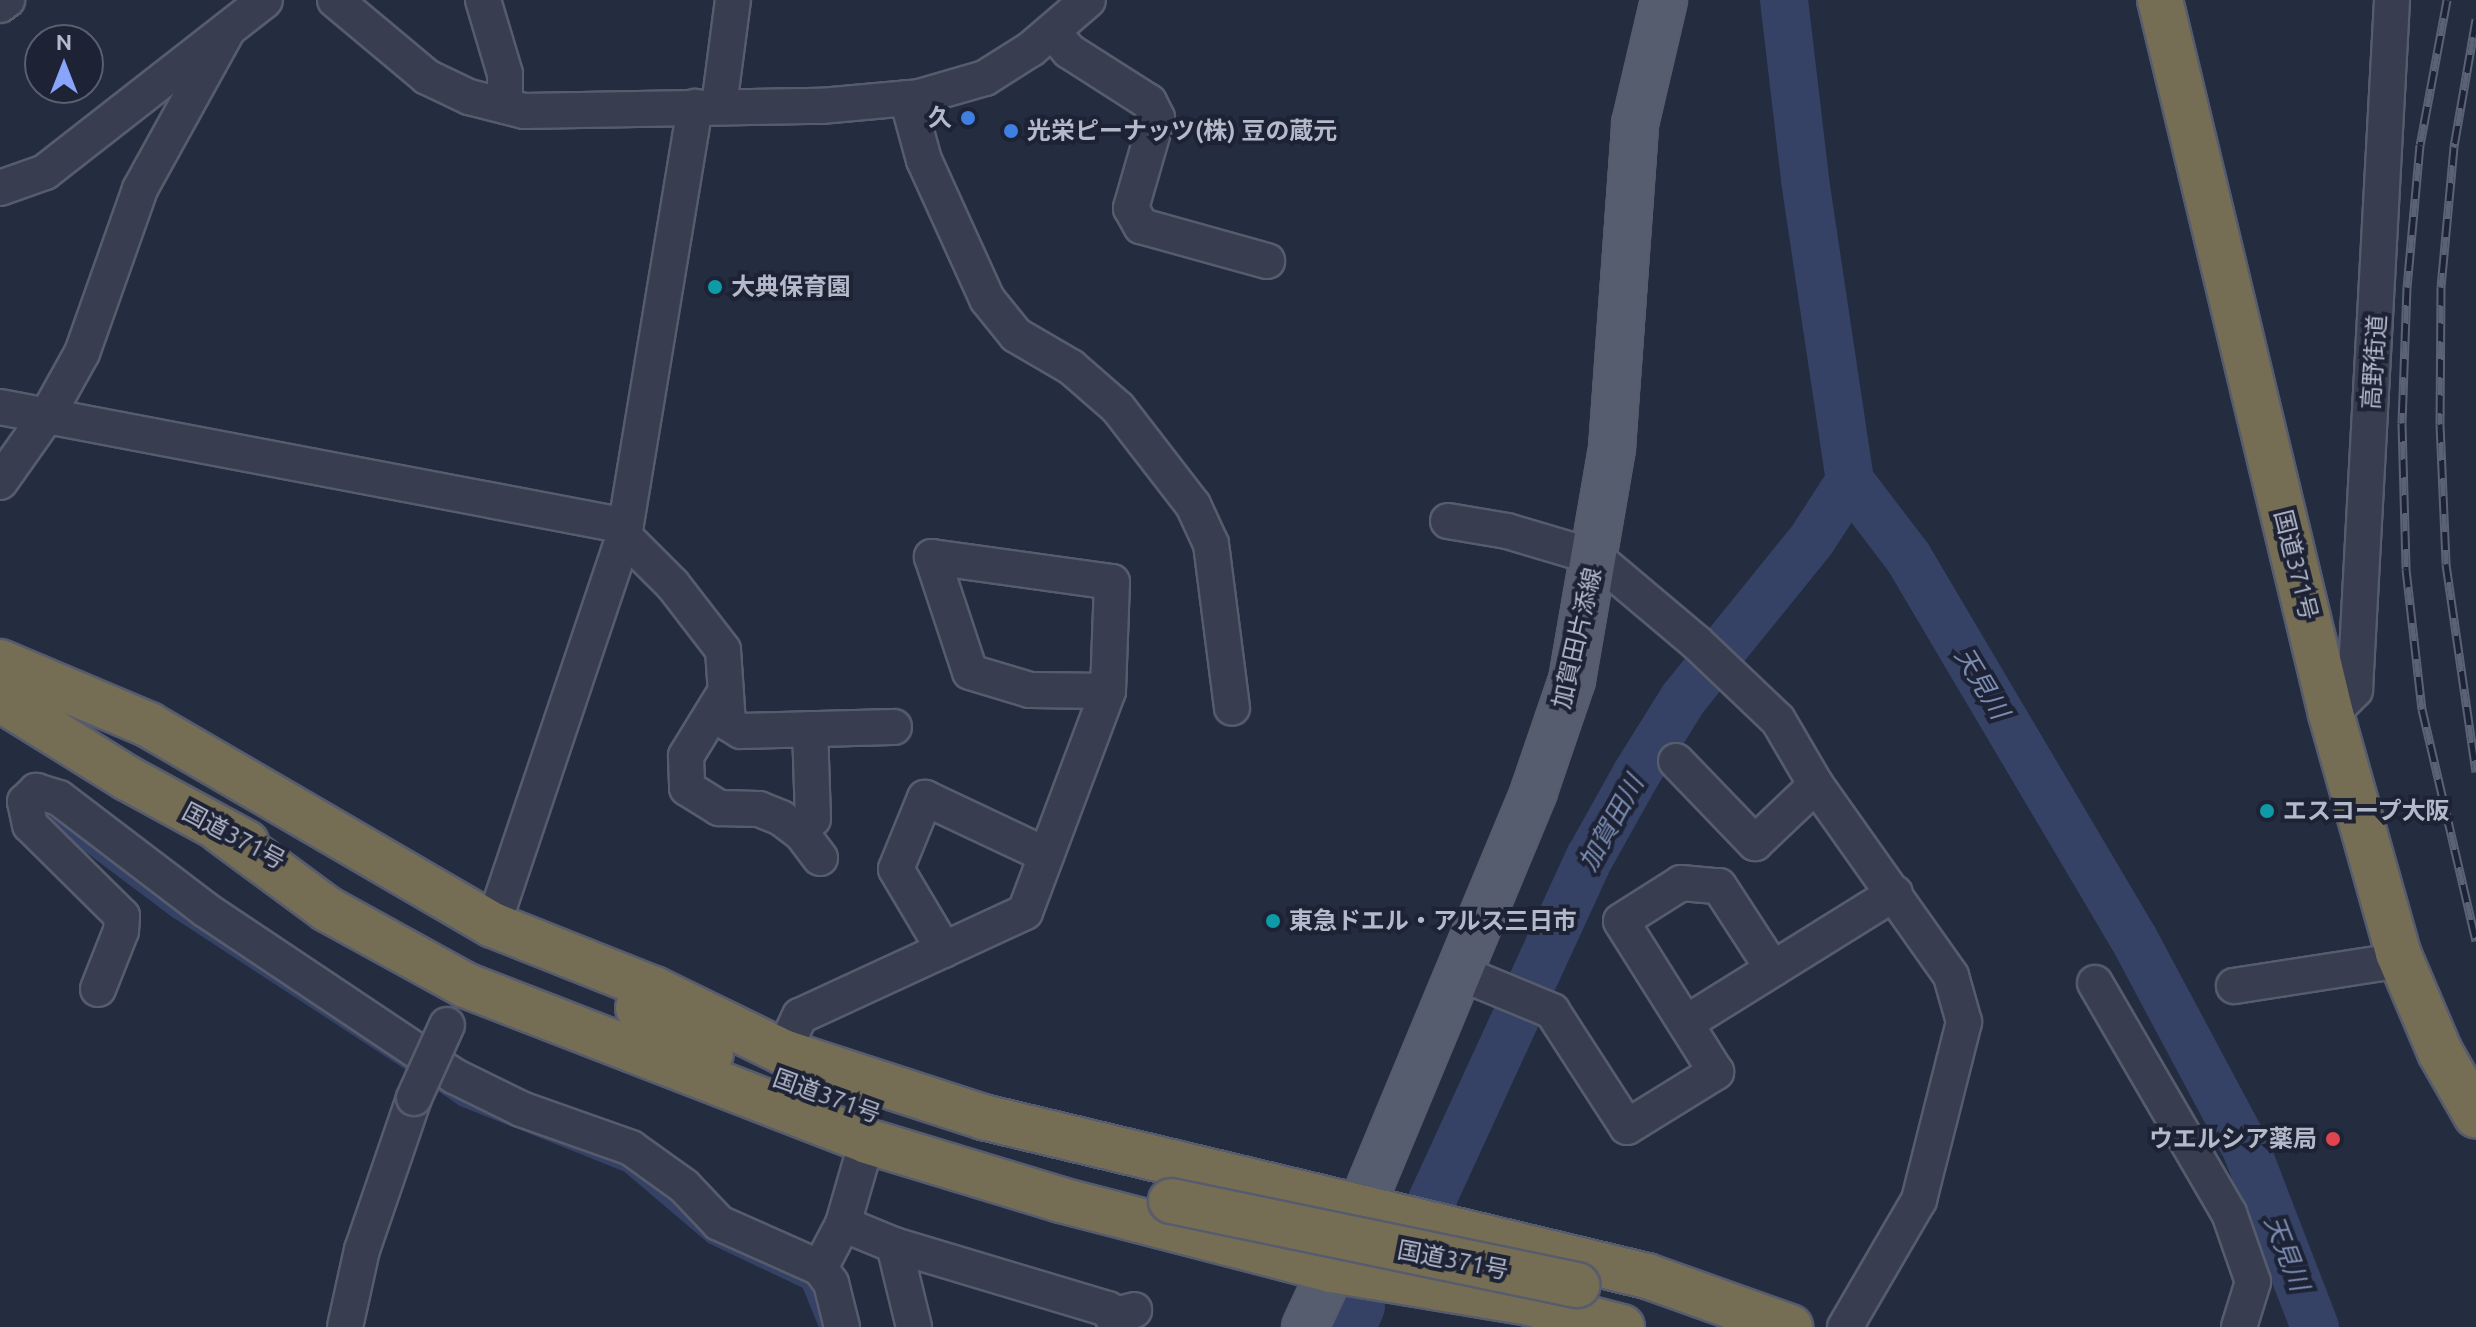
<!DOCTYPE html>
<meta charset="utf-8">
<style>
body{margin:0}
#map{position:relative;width:2476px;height:1327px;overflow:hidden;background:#242c3f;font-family:Ubuntu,"Noto Sans JP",sans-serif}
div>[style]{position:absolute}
.stream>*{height:8px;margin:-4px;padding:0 4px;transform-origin:4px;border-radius:4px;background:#354265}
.river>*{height:48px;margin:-24px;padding:0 24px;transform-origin:24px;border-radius:24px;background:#354265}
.roads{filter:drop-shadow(2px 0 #565c6d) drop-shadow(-2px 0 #565c6d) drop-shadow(0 2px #565c6d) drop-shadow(0 -2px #565c6d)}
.minor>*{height:34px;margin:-17px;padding:0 17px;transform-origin:17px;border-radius:17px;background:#383e4f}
.major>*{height:44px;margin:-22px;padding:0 22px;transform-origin:22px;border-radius:22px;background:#565d6f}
.highway>*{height:44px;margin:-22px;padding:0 22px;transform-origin:22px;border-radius:22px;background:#766d55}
.rail>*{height:9px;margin-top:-4.5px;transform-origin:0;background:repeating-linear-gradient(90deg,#1d2334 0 18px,#5a6276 0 36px);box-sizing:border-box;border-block:2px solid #5a6276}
.bridges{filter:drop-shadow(2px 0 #565c6d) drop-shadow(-2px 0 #565c6d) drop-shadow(0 2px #565c6d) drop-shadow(0 -2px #565c6d)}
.minor-bridge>*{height:34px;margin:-17px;padding:0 17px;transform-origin:17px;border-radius:17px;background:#383e4f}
.highway-bridge>*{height:44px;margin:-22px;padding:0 22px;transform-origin:22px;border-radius:22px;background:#766d55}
.dots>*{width:22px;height:22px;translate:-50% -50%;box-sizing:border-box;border:4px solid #1d2334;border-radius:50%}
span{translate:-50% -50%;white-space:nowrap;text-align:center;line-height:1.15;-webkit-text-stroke:8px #1d2334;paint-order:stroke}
.poi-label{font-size:24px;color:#b4baca;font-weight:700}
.right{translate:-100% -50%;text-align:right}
.left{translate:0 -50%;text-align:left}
.street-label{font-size:24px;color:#b4baca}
.water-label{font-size:26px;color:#7b8bb2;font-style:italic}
.north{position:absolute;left:24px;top:24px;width:80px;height:80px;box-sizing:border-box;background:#1d2334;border:2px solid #595f70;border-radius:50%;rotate:0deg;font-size:22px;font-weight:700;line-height:32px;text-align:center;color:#b4baca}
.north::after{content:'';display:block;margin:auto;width:28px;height:36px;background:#89a5fb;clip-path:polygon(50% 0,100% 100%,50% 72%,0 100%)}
</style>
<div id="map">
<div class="stream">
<i style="left:51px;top:821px;width:155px;rotate:36.9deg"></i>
<i style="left:175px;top:914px;width:288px;rotate:33.2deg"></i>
<i style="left:430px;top:1081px;width:37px;rotate:34deg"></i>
<i style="left:461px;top:1102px;width:178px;rotate:21.8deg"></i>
<i style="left:626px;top:1168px;width:111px;rotate:40.3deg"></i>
<i style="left:711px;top:1240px;width:105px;rotate:25.3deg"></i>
<i style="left:806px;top:1285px;width:45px;rotate:68deg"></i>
</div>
<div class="river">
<i style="left:1784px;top:0;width:181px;rotate:83.3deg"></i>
<i style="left:1805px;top:180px;width:304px;rotate:81.5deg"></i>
<i style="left:1850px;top:481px;width:96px;rotate:52.7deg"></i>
<i style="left:1908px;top:557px;width:444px;rotate:59.4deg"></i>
<i style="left:2134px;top:939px;width:240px;rotate:61.9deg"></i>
<i style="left:2247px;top:1151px;width:189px;rotate:68.9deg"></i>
<i style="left:1432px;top:1200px;width:378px;rotate:-65.3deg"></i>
<i style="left:1590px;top:857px;width:96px;rotate:-60.8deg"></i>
<i style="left:1637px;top:773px;width:87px;rotate:-58.1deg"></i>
<i style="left:1683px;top:699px;width:203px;rotate:-51deg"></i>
<i style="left:1811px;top:541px;width:72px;rotate:-57deg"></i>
<i style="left:1352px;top:1327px;width:22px;rotate:-66deg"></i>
</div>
<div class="roads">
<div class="minor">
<i style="left:335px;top:0;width:120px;rotate:39.9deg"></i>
<i style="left:427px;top:77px;width:47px;rotate:25.5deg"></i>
<i style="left:469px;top:97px;width:57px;rotate:14.3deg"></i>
<i style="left:524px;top:111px;width:297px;rotate:-1deg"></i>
<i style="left:821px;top:106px;width:98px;rotate:-5.2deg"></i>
<i style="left:919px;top:97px;width:69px;rotate:-16.1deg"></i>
<i style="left:985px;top:78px;width:54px;rotate:-32.2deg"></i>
<i style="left:1031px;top:49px;width:75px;rotate:-40.7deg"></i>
<i style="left:483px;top:0;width:77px;rotate:73.4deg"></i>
<i style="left:505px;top:74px;width:32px;rotate:90deg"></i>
<i style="left:0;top:5px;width:9px;rotate:-36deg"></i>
<i style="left:1053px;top:32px;width:25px;rotate:50deg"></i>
<i style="left:1069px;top:51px;width:95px;rotate:32.5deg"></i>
<i style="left:1149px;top:102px;width:18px;rotate:63deg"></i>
<i style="left:1157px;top:118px;width:94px;rotate:106.1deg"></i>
<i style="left:1131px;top:208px;width:21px;rotate:61deg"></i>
<i style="left:1141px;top:226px;width:131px;rotate:15.5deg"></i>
<i style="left:907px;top:98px;width:64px;rotate:74.7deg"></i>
<i style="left:924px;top:160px;width:153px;rotate:65.6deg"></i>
<i style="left:987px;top:299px;width:46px;rotate:51.1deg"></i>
<i style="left:1016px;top:335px;width:64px;rotate:30.2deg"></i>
<i style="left:1071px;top:367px;width:62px;rotate:41.1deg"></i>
<i style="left:1118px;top:408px;width:123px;rotate:52.3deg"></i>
<i style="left:1193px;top:505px;width:43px;rotate:65.2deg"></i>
<i style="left:1211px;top:544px;width:165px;rotate:82.7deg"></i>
<i style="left:719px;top:106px;width:107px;rotate:-82.5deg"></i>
<i style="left:0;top:188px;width:48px;rotate:-19.6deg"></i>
<i style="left:45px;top:172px;width:279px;rotate:-38deg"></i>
<i style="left:0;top:407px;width:637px;rotate:10.76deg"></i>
<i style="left:0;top:482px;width:83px;rotate:-54.8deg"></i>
<i style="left:48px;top:414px;width:70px;rotate:-60.9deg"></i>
<i style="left:82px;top:353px;width:174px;rotate:-70.5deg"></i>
<i style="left:140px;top:189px;width:178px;rotate:-61.1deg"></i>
<i style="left:1448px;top:521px;width:60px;rotate:9.6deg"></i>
<i style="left:1507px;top:531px;width:92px;rotate:16.5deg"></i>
<i style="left:1595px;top:557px;width:132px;rotate:40.1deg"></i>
<i style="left:1696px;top:642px;width:113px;rotate:43.6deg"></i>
<i style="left:1778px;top:720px;width:75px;rotate:59.7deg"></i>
<i style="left:1816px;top:785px;width:234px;rotate:54.7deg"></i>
<i style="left:1951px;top:976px;width:48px;rotate:74.2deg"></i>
<i style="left:1964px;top:1022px;width:184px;rotate:104.2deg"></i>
<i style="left:1919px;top:1200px;width:147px;rotate:120.2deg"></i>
<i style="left:624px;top:536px;width:69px;rotate:45deg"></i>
<i style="left:673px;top:585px;width:82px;rotate:52.4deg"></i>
<i style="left:723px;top:650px;width:73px;rotate:86.1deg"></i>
<i style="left:728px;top:723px;width:15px;rotate:32deg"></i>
<i style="left:741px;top:731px;width:153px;rotate:-1.5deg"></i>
<i style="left:724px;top:694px;width:73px;rotate:121.5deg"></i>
<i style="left:686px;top:756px;width:32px;rotate:88deg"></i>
<i style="left:687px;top:788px;width:38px;rotate:32deg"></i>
<i style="left:719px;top:808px;width:40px;rotate:1.4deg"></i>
<i style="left:759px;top:809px;width:24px;rotate:22deg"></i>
<i style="left:781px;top:818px;width:26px;rotate:37deg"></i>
<i style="left:802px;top:834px;width:30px;rotate:53deg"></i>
<i style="left:2331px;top:714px;width:34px;rotate:-45deg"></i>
<i style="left:2355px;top:690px;width:691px;rotate:-86.93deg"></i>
<i style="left:810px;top:729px;width:90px;rotate:88.1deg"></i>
<i style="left:1676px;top:761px;width:114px;rotate:46.1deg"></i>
<i style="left:1755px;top:843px;width:84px;rotate:-43.6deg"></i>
<i style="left:493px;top:925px;width:410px;rotate:-71.4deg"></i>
<i style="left:624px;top:536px;width:435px;rotate:-80.6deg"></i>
<i style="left:944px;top:950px;width:94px;rotate:-120.7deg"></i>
<i style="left:896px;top:869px;width:77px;rotate:-67.8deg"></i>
<i style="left:925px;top:798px;width:134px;rotate:25.2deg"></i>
<i style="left:1458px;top:972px;width:102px;rotate:22.5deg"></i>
<i style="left:1552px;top:1011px;width:138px;rotate:57.1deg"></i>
<i style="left:1627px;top:1127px;width:105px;rotate:-31.7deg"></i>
<i style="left:1716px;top:1072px;width:178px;rotate:-122.2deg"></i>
<i style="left:1621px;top:921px;width:71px;rotate:-32.3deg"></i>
<i style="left:1681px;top:883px;width:38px;rotate:5deg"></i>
<i style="left:1719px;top:886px;width:99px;rotate:57deg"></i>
<i style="left:2095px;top:983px;width:266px;rotate:59.8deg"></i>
<i style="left:2229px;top:1213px;width:73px;rotate:70.8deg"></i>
<i style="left:2253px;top:1282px;width:47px;rotate:107.3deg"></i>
<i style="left:2234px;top:986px;width:169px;rotate:-8.8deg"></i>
<i style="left:98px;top:989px;width:62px;rotate:-68.4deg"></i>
<i style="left:121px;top:931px;width:15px;rotate:-86deg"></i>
<i style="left:122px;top:916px;width:129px;rotate:-135.3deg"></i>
<i style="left:30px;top:825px;width:24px;rotate:-102deg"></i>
<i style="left:25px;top:802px;width:16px;rotate:-45deg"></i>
<i style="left:36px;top:791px;width:24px;rotate:17deg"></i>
<i style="left:59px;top:798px;width:185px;rotate:37.3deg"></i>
<i style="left:206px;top:910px;width:298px;rotate:33.8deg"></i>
<i style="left:454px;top:1076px;width:75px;rotate:26.2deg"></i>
<i style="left:521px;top:1109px;width:117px;rotate:19.5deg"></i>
<i style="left:631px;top:1148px;width:65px;rotate:35.6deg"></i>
<i style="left:684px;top:1186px;width:51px;rotate:46.6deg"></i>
<i style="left:719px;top:1223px;width:111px;rotate:24deg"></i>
<i style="left:820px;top:1268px;width:19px;rotate:54deg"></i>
<i style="left:831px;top:1283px;width:45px;rotate:76deg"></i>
<i style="left:1686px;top:1023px;width:246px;rotate:-31.9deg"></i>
<i style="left:783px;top:1052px;width:40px;rotate:-65deg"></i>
<i style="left:800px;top:1016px;width:248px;rotate:-24.8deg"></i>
<i style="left:1025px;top:912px;width:236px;rotate:-69.4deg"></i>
<i style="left:1108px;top:691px;width:109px;rotate:-87.9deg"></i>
<i style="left:1112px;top:582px;width:182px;rotate:-172.1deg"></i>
<i style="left:932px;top:557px;width:121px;rotate:71.7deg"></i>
<i style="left:970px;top:672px;width:63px;rotate:16.7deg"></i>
<i style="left:1030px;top:690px;width:78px;rotate:0.7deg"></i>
<i style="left:843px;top:1224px;width:55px;rotate:22.4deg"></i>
<i style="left:894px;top:1245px;width:223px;rotate:16.7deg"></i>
<i style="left:1108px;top:1309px;width:8px;rotate:60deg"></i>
<i style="left:1112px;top:1316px;width:23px;rotate:-15deg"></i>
<i style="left:894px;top:1245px;width:84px;rotate:76.3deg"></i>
<i style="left:820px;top:1268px;width:50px;rotate:-62.4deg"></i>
<i style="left:843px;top:1224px;width:86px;rotate:-73.9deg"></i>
<i style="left:345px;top:1327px;width:79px;rotate:-77.6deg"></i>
<i style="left:362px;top:1250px;width:161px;rotate:-71.1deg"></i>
</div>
<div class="major">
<i style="left:1305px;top:1327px;width:135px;rotate:-65deg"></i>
<i style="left:1362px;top:1205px;width:448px;rotate:-67.4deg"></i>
<i style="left:1534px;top:791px;width:117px;rotate:-71.1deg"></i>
<i style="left:1572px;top:680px;width:235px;rotate:-80.2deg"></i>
<i style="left:1612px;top:448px;width:325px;rotate:-85.9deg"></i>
<i style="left:1635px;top:124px;width:127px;rotate:-76.8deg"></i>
</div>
<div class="highway">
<i style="left:2160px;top:0;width:734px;rotate:76.53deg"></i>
<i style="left:2331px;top:714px;width:248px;rotate:74.3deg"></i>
<i style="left:2398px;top:953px;width:108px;rotate:67deg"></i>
<i style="left:2440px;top:1052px;width:73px;rotate:60.3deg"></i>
<i style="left:0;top:662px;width:162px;rotate:22.9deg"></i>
<i style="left:149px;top:725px;width:398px;rotate:30.2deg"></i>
<i style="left:493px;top:925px;width:173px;rotate:21.7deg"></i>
<i style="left:654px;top:989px;width:144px;rotate:26deg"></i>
<i style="left:783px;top:1052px;width:210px;rotate:18deg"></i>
<i style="left:983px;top:1117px;width:683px;rotate:13.47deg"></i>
<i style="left:1647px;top:1276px;width:152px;rotate:19.6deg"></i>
<i style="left:0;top:699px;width:150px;rotate:31.9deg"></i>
<i style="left:127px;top:778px;width:136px;rotate:28.6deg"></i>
<i style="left:220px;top:830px;width:133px;rotate:36.4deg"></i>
<i style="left:327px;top:909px;width:158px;rotate:28.8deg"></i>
<i style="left:465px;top:985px;width:431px;rotate:21.2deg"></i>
<i style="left:867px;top:1141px;width:203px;rotate:16.9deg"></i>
<i style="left:1061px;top:1200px;width:280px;rotate:14.5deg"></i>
<i style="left:1332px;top:1270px;width:200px;rotate:9.5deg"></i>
<i style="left:1529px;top:1303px;width:96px;rotate:14.5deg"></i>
<i style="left:638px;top:1008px;width:86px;rotate:32.2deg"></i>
</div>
</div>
<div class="rail">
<i style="left:2447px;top:0;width:147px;rotate:100.5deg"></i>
<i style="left:2420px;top:145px;width:143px;rotate:95.2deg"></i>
<i style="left:2407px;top:287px;width:136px;rotate:92.1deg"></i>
<i style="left:2402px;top:423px;width:146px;rotate:88.4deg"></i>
<i style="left:2406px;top:569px;width:141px;rotate:83.5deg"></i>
<i style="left:2422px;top:709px;width:238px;rotate:76.9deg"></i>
<i style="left:2476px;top:19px;width:130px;rotate:99.8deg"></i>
<i style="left:2454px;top:147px;width:141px;rotate:95.3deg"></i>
<i style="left:2441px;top:287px;width:137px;rotate:90.4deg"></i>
<i style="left:2440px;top:424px;width:140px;rotate:87.5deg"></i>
<i style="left:2446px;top:564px;width:210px;rotate:81.8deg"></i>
</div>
<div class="bridges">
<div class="minor-bridge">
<i style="left:414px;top:1098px;width:80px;rotate:-65.7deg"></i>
</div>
<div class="highway-bridge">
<i style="left:1171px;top:1201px;width:415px;rotate:11.7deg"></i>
</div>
</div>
<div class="dots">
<i style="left:968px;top:118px;background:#3f7fe0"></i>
<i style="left:1011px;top:131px;background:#3f7fe0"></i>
<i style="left:715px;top:287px;background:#0f9aa8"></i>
<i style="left:2267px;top:811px;background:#0f9aa8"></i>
<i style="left:1273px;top:921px;background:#0f9aa8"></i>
<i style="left:2333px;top:1139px;background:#e0444e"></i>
</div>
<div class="poi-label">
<span class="right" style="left:952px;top:118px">久</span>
<span class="left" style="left:1027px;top:131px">光栄ピーナッツ(株) 豆の蔵元</span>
<span class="left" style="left:731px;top:287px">大典保育園</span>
<span class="left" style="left:2283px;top:811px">エスコープ大阪</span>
<span class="left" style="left:1289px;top:921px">東急ドエル・アルス三日市</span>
<span class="right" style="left:2317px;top:1139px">ウエルシア薬局</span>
</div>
<div class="street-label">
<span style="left:2374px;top:362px;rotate:-86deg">高野街道</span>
<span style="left:2296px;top:565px;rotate:76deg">国道371号</span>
<span style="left:1577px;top:638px;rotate:-77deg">加賀田片添線</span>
<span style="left:234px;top:836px;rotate:28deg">国道371号</span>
<span style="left:827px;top:1096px;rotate:20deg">国道371号</span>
<span style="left:1453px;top:1260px;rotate:11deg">国道371号</span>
</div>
<div class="water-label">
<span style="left:1982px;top:683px;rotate:59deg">天見川</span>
<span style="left:1611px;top:823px;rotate:-61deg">加賀田川</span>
<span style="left:2287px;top:1253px;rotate:69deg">天見川</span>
</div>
<div class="north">N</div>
</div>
